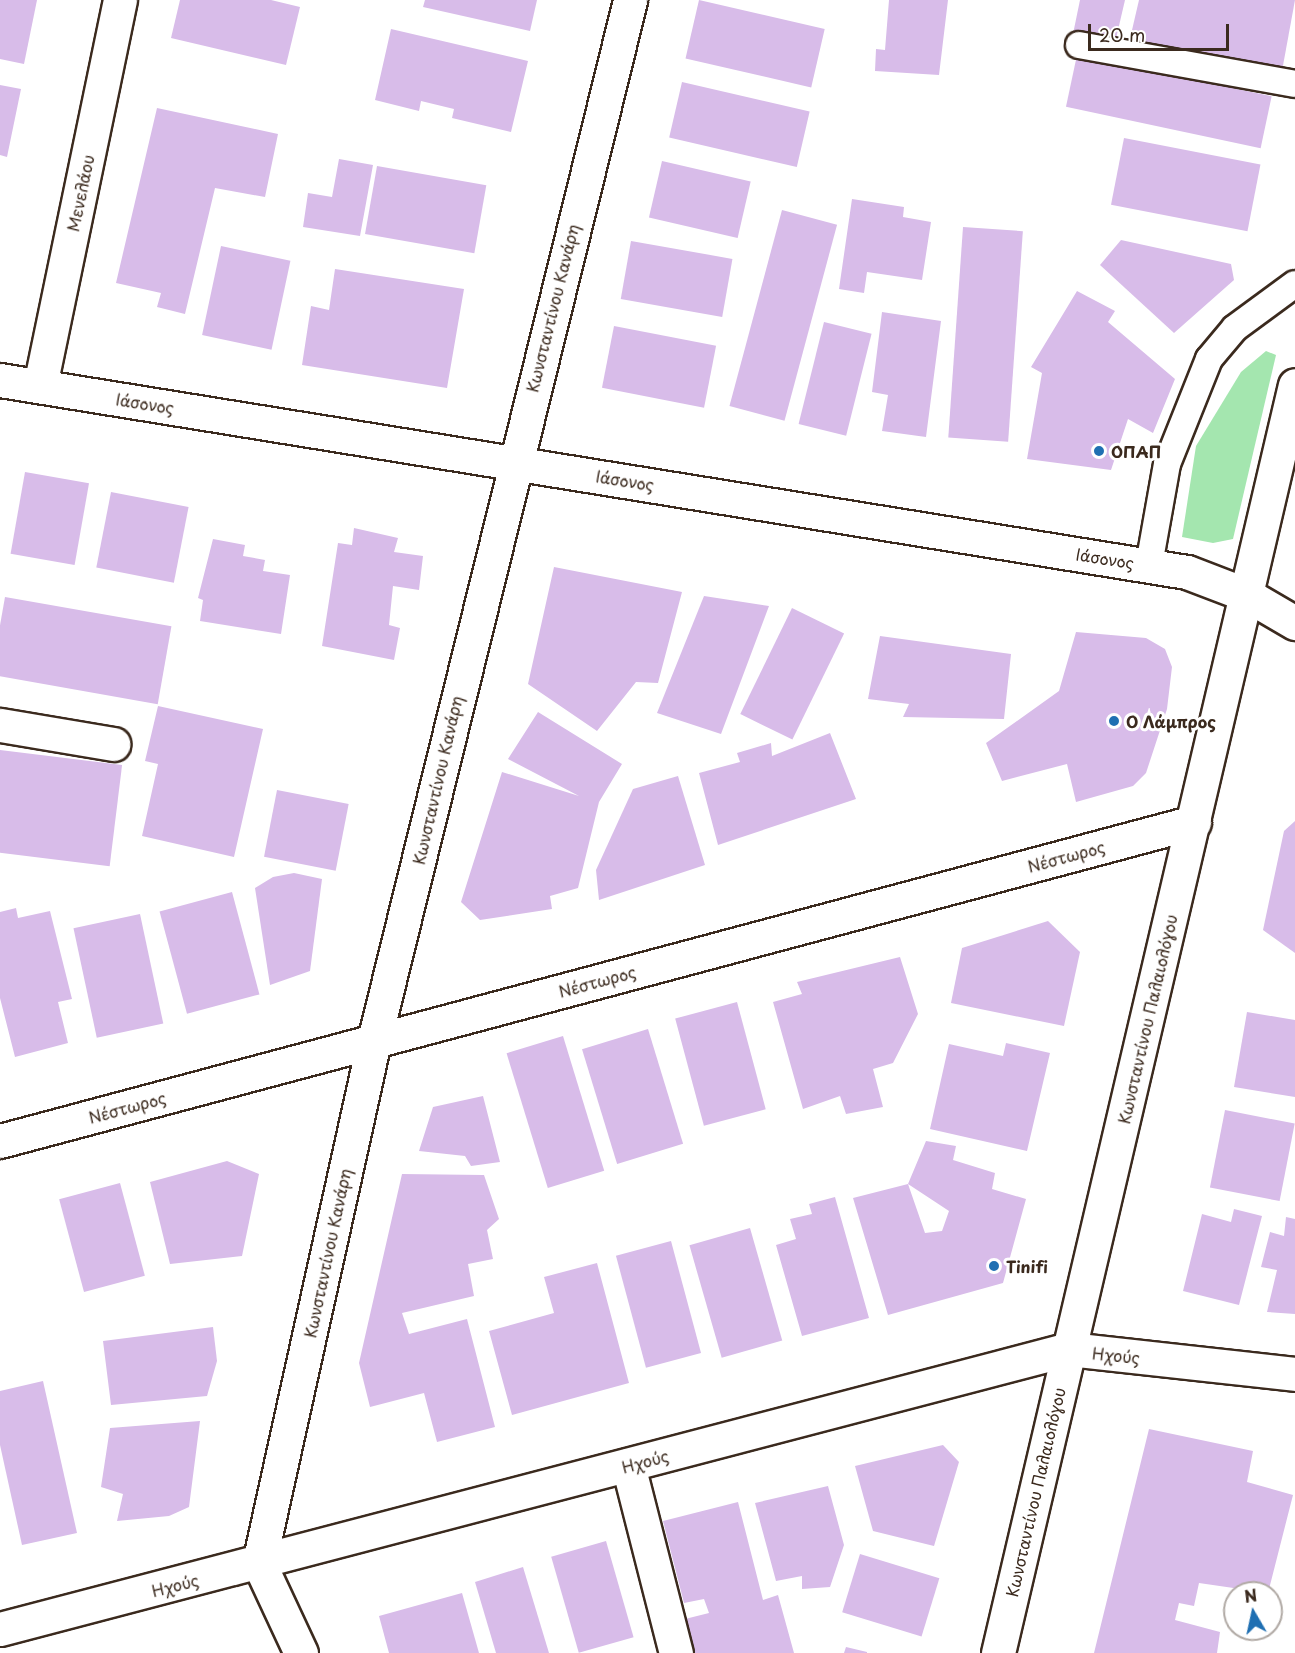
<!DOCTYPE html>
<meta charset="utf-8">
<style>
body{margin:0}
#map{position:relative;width:1295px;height:1653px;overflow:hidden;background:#fff;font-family:"Playpen Sans",sans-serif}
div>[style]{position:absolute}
.green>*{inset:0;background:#a4e6af}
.building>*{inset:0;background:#d8bce9;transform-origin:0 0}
.roads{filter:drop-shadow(2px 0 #3b2a1e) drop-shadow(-2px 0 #3b2a1e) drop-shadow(0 2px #3b2a1e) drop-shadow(0 -2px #3b2a1e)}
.lane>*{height:26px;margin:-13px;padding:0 13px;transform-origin:13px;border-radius:13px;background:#fff}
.street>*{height:33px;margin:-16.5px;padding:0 16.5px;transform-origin:16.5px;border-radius:16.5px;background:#fff}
.dots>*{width:16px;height:16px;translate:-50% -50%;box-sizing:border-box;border:3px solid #fff;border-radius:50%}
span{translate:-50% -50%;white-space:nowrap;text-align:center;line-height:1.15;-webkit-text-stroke:6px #fff;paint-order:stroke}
.street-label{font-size:16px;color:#3b2a1e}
.poi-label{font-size:16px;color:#3b2a1e;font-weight:700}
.left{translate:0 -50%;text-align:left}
.north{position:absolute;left:1223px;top:1581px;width:60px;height:60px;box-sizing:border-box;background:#fff;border:2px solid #b1aaa5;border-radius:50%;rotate:351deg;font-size:16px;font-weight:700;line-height:24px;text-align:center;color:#3b2a1e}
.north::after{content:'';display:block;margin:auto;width:21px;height:27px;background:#1f6fb2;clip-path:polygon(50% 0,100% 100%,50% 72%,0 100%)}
.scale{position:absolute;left:1088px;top:24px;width:141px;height:27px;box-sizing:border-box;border:3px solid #3b2a1e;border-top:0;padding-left:8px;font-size:18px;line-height:21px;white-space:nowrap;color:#3b2a1e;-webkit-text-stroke:4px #fff;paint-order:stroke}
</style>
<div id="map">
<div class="green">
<i style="clip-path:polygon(1266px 351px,1276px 355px,1233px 539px,1213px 543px,1182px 537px,1196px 446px,1241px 372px)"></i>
</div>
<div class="building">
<i style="clip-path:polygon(0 0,37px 0,24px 64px,0 59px)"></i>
<i style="clip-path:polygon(180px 0,271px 0,300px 7px,286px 65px,171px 38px)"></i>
<i style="clip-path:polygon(425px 0,537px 0,530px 31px,423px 7px)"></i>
<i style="left:699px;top:0;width:129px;height:60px;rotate:13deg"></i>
<i style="clip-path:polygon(889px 0,948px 0,939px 75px,875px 71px,876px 49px,885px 50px)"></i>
<i style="clip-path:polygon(1080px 0,1125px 0,1115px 43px,1073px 34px)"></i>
<i style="clip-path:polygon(1139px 0,1295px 0,1282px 71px,1129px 43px)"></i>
<i style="clip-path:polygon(391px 29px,528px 61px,511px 132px,452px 118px,454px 109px,421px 101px,419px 111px,375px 100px)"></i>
<i style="left:1077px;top:55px;width:199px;height:53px;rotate:12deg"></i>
<i style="left:682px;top:82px;width:131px;height:57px;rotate:13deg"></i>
<i style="clip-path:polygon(0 85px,21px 89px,7px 157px,0 155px)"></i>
<i style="clip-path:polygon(157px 108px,278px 134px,265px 197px,215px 188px,185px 314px,157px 307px,161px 293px,116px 283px)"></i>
<i style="left:1124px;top:138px;width:139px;height:68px;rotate:11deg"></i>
<i style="clip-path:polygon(339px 159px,373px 165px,360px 236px,303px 227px,308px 193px,332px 197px)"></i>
<i style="left:662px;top:161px;width:91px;height:58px;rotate:13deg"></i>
<i style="left:377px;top:166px;width:111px;height:69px;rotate:10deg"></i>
<i style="clip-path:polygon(852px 199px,904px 207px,903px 217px,931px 222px,922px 280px,867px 272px,864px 293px,839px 289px)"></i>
<i style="left:782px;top:210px;width:57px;height:203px;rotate:15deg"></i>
<i style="left:963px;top:227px;width:60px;height:211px;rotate:4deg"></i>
<i style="clip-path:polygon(1121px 240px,1231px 264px,1234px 280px,1174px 333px,1100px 265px)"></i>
<i style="left:631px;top:241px;width:103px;height:59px;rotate:10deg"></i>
<i style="left:221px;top:246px;width:71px;height:91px;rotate:12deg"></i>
<i style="clip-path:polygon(335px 269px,464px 289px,447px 388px,302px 365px,311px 306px,329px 310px)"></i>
<i style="clip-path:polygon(1077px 291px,1115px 311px,1108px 322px,1175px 379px,1153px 433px,1128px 419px,1111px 470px,1027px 459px,1042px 373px,1031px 367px)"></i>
<i style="clip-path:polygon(882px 312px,941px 321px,926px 437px,882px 431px,888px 395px,872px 392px)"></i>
<i style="left:824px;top:322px;width:49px;height:105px;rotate:14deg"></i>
<i style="left:614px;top:326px;width:104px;height:63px;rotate:11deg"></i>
<i style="left:25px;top:472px;width:65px;height:83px;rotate:10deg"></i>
<i style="left:111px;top:492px;width:79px;height:77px;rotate:11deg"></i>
<i style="clip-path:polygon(354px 528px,398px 538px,394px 552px,423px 556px,419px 590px,393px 586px,389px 625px,400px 628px,394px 660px,322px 646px,338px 543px,352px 545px)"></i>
<i style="clip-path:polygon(213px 539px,245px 545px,243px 556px,265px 560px,263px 571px,290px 575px,281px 634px,200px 621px,203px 600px,198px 598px)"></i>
<i style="clip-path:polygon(554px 567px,682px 592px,658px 683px,636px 682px,597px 731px,528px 684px)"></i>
<i style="clip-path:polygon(704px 596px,769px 606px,721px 734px,657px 713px)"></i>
<i style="left:5px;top:597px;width:169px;height:79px;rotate:10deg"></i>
<i style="left:792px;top:608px;width:58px;height:118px;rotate:26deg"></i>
<i style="clip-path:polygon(1076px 632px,1146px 638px,1165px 649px,1172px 667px,1167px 709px,1146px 773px,1133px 786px,1076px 802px,1067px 764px,1002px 781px,986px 743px,1059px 691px)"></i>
<i style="clip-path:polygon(880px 636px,1011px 654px,1004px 719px,903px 717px,909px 704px,868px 699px)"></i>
<i style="clip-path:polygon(158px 706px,263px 729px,234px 857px,142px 836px,158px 764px,145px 761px)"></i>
<i style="clip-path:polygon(538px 712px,622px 764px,599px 802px,578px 888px,550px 896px,552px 909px,480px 920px,461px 902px,502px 772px,579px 796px,508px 759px)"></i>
<i style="clip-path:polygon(830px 733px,856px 799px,718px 845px,699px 773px,740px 762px,737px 753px,771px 743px,772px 756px)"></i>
<i style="left:0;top:750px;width:123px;height:102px;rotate:7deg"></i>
<i style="clip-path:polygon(678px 776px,705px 865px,599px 900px,596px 870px,633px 789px)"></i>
<i style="left:277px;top:790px;width:73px;height:68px;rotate:11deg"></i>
<i style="clip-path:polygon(1295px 821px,1295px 953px,1263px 930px,1284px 831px)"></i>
<i style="clip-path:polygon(294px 873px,322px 879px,310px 971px,270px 985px,255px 888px,273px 877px)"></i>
<i style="left:232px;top:892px;width:106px;height:75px;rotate:75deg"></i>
<i style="clip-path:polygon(16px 908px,18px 918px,50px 911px,72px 999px,58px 1002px,68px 1043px,15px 1057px,0 998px,0 912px)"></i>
<i style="left:140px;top:914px;width:112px;height:68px;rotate:78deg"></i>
<i style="clip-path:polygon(1048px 921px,1080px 952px,1064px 1026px,951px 1003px,962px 948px)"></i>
<i style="clip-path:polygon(900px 957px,918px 1014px,893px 1063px,873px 1069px,883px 1107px,846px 1114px,840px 1096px,803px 1109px,773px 1002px,802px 994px,797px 982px)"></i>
<i style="left:737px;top:1002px;width:111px;height:64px;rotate:75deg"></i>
<i style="clip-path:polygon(1247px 1012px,1295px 1020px,1295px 1097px,1234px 1087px)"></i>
<i style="left:648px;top:1029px;width:120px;height:69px;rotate:73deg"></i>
<i style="left:563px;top:1036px;width:141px;height:59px;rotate:73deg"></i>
<i style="clip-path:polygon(1006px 1043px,1050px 1053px,1027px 1151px,930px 1129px,949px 1044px,1003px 1056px)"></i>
<i style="clip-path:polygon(483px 1096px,500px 1162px,471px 1166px,465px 1156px,419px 1151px,433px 1107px)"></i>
<i style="left:1225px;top:1110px;width:71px;height:79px;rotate:11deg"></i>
<i style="clip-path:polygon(evenodd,926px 1141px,956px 1146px,953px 1160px,995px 1173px,992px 1189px,1026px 1199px,1003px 1283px,888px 1315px,853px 1198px,908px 1184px,926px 1141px,908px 1184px,949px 1211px,942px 1231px,925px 1233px,908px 1184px)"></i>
<i style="clip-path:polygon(227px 1161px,259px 1174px,242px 1256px,170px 1264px,150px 1182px)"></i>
<i style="clip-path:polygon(402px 1174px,484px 1175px,499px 1219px,487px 1230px,493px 1259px,468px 1264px,474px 1296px,402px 1313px,409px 1334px,467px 1319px,495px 1427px,437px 1442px,424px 1393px,370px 1407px,359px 1363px)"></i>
<i style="left:120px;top:1183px;width:96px;height:63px;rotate:75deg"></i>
<i style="clip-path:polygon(835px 1197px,869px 1318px,802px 1336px,776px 1245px,796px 1239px,790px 1219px,812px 1214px,809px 1204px)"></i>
<i style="clip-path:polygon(1234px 1209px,1262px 1216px,1239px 1305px,1183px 1291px,1202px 1214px,1231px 1222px)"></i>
<i style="clip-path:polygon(1286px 1217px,1295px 1219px,1295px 1314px,1267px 1312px,1277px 1270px,1261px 1267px,1270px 1232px,1284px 1236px)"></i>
<i style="left:750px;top:1228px;width:117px;height:63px;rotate:74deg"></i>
<i style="left:671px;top:1241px;width:116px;height:57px;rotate:75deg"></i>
<i style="clip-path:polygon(597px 1263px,629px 1383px,512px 1415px,489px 1331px,554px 1313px,544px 1277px)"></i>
<i style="clip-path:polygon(213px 1327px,217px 1361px,207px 1396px,111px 1405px,103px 1341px)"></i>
<i style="clip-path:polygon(43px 1381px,77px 1533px,22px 1545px,0 1445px,0 1391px)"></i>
<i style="clip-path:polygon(200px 1421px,189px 1507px,169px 1516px,117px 1521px,123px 1494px,101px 1487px,110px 1428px)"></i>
<i style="clip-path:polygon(1149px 1429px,1253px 1451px,1247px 1482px,1293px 1495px,1268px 1593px,1199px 1583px,1194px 1606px,1179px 1603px,1175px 1620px,1220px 1632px,1217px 1653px,1094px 1653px)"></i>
<i style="clip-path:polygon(943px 1445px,959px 1462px,934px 1546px,873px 1531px,855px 1466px)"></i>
<i style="clip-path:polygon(828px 1486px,844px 1545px,830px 1587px,802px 1589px,802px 1576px,776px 1581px,755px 1503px)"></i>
<i style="clip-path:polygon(738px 1502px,763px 1600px,778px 1595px,794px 1653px,689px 1653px,681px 1620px,709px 1613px,704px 1599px,684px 1603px,663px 1521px)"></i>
<i style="left:606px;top:1541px;width:100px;height:57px;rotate:74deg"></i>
<i style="left:860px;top:1554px;width:83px;height:61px;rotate:17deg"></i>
<i style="clip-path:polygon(523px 1567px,549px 1653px,496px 1653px,475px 1582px)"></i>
<i style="clip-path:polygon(462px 1593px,479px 1653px,389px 1653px,379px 1616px)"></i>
<i style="clip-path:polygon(846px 1647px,867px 1652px,867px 1653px,844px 1653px)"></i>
</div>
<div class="roads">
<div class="lane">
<i style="left:1079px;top:45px;width:219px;rotate:10.2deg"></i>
<i style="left:1149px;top:565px;width:103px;rotate:-79.9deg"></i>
<i style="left:1167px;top:464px;width:113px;rotate:-68.2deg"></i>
<i style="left:1209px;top:359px;width:40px;rotate:-50deg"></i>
<i style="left:1235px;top:328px;width:74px;rotate:-36.3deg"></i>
</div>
<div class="street">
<i style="left:0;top:380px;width:1202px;rotate:9.19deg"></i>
<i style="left:1187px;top:572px;width:64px;rotate:21deg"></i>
<i style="left:1247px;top:595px;width:56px;rotate:30.3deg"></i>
<i style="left:40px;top:386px;width:394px;rotate:-78.3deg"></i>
<i style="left:0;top:725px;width:115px;rotate:9.5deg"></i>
<i style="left:0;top:1141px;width:1236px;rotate:-14.96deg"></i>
<i style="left:628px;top:1465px;width:194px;rotate:75.7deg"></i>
<i style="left:0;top:1629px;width:1105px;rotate:-14.68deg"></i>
<i style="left:1069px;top:1349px;width:227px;rotate:6.3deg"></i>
<i style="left:301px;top:1653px;width:99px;rotate:-115deg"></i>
<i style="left:259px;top:1563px;width:535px;rotate:-77.58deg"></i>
<i style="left:374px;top:1041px;width:1072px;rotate:-76.18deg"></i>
<i style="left:998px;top:1653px;width:1302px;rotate:-76.82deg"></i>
</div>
</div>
<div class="dots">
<i style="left:1099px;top:451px;background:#1f6fb2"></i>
<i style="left:1114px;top:721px;background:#1f6fb2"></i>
<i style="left:994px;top:1266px;background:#1f6fb2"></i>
</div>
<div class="street-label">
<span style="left:80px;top:193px;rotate:-78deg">Μενελάου</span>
<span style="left:552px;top:308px;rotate:-76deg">Κωνσταντίνου Κανάρη</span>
<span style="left:145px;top:403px;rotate:9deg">Ιάσονος</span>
<span style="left:625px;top:480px;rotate:9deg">Ιάσονος</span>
<span style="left:1105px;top:558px;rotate:9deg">Ιάσονος</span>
<span style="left:437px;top:780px;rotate:-77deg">Κωνσταντίνου Κανάρη</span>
<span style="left:1066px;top:856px;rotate:-15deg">Νέστωρος</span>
<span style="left:597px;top:981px;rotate:-15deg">Νέστωρος</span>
<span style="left:1147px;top:1019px;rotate:-77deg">Κωνσταντίνου Παλαιολόγου</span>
<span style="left:127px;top:1107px;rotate:-15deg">Νέστωρος</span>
<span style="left:327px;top:1253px;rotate:-78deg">Κωνσταντίνου Κανάρη</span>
<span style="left:1116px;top:1355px;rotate:6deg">Ηχούς</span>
<span style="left:645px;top:1461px;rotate:-15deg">Ηχούς</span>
<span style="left:1035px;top:1492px;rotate:-77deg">Κωνσταντίνου Παλαιολόγου</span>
<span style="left:175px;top:1585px;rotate:-14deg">Ηχούς</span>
</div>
<div class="poi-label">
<span class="left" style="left:1111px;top:451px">ΟΠΑΠ</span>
<span class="left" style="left:1126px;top:721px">Ο Λάμπρος</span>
<span class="left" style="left:1006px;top:1266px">Tinifi</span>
</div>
<div class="north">N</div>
<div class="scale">20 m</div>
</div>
